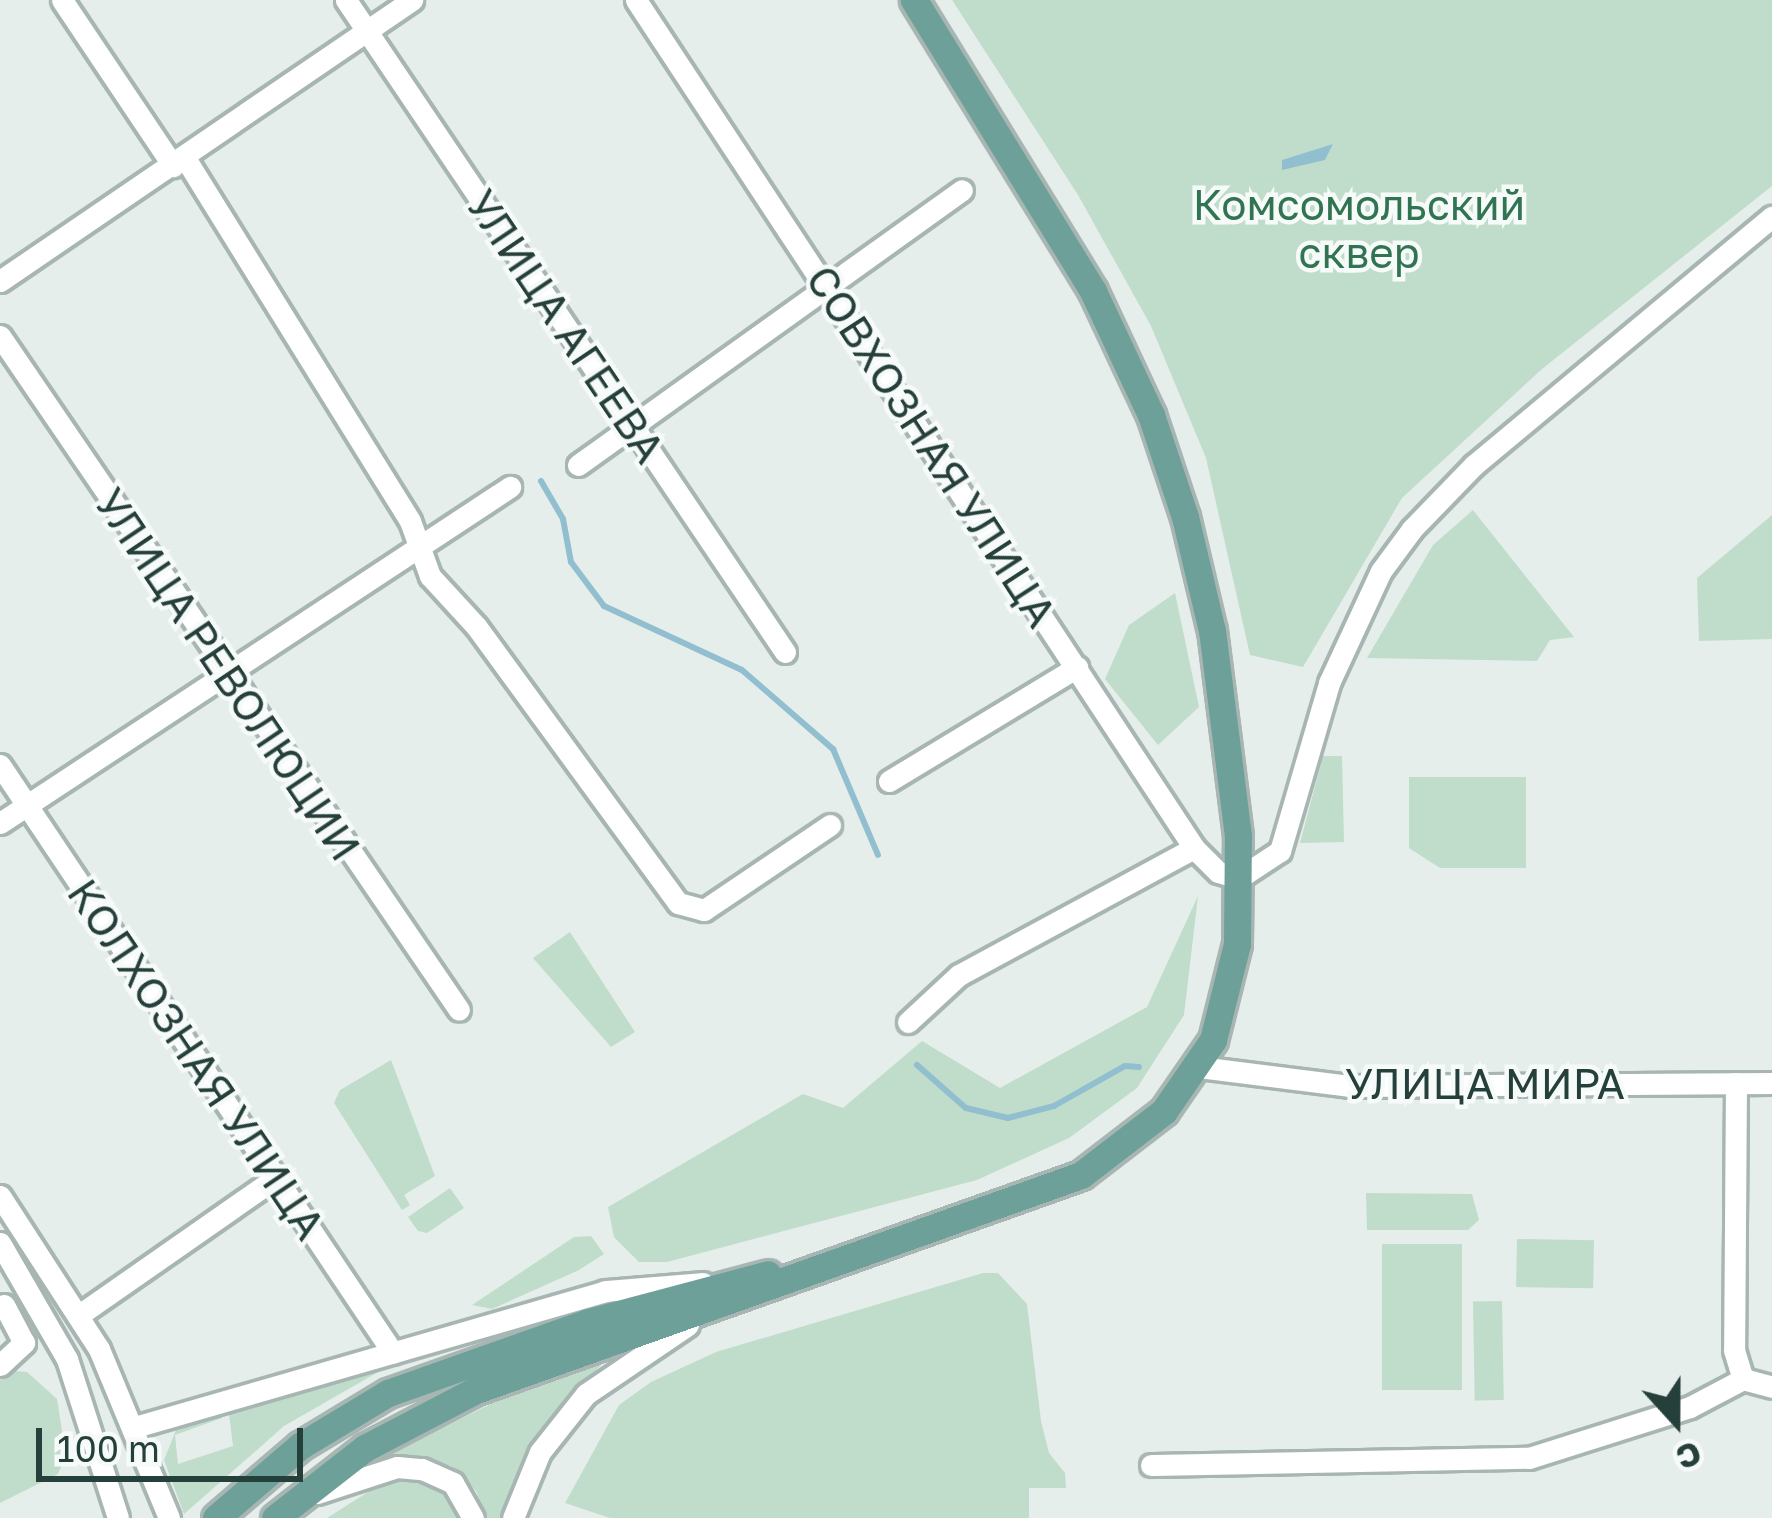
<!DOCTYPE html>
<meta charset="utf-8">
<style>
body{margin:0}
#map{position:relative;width:1772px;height:1518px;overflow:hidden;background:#e6eeeb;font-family:"Golos Text",sans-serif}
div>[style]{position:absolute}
.green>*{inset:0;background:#c0ddcb;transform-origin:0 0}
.water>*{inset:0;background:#91bfcf}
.stream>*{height:6px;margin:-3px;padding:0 3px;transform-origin:3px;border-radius:3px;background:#91bfcf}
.roads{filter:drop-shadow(3px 0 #a8b6b3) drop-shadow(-3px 0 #a8b6b3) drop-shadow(0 3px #a8b6b3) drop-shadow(0 -3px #a8b6b3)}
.minor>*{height:21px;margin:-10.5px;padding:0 10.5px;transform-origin:10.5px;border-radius:10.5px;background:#fff}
.major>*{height:27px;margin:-13.5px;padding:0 13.5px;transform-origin:13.5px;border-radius:13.5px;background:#6da098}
span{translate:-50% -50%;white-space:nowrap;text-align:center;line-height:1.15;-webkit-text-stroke:9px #f6faf8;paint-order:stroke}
.park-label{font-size:42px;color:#317452}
.street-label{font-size:42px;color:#253f3b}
.north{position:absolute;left:1616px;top:1362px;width:120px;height:120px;-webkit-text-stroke:9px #f6faf8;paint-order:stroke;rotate:159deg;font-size:33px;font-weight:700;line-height:48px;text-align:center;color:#253f3b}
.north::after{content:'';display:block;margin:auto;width:42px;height:54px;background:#253f3b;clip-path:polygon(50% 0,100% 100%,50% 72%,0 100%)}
.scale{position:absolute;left:36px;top:1428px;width:267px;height:54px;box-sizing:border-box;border:6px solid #253f3b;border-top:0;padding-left:15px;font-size:36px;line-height:42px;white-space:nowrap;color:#253f3b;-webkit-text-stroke:9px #f6faf8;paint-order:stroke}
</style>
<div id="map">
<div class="green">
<i style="clip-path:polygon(952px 0,1772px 0,1772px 186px,1542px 369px,1402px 498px,1303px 667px,1250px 655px,1206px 458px,1151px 326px,1078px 195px)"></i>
<i style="clip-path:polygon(1473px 510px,1574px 637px,1550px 640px,1537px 661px,1367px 658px,1433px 545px)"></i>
<i style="clip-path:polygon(1772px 515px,1772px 639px,1699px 641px,1697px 578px)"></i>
<i style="clip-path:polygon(1175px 593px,1199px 707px,1158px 745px,1105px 679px,1129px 625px)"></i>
<i style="clip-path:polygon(1323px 756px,1342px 756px,1344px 842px,1300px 843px)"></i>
<i style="clip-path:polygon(1409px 777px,1526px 777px,1526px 868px,1440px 868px,1409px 848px)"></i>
<i style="clip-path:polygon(1198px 896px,1184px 1015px,1137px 1088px,1069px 1138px,977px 1180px,667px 1262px,639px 1262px,614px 1237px,608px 1207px,803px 1094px,843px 1108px,922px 1041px,1000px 1088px,1147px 1007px)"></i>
<i style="clip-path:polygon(570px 932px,635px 1032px,611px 1047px,533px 958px)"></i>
<i style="clip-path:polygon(391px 1060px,435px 1176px,404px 1195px,410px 1205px,402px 1210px,334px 1103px,340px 1090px)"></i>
<i style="clip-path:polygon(450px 1188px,464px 1208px,427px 1233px,418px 1231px,408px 1217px)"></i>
<i style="clip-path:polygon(1366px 1193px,1472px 1194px,1479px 1220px,1468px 1230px,1367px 1230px)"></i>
<i style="clip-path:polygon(591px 1236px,604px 1254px,579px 1270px,492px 1309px,472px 1305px,574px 1237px)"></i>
<i style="left:1517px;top:1239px;width:77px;height:48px;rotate:1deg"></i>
<i style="left:1462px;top:1244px;width:146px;height:80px;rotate:90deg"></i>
<i style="clip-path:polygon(983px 1273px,998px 1273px,1027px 1304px,1041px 1421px,1049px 1453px,1065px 1473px,1066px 1488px,1029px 1488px,1029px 1518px,610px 1518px,565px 1503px,619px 1405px,651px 1382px,716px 1352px)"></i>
<i style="left:1502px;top:1301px;width:99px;height:29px;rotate:89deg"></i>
<i style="clip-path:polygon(406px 1356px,284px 1426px,184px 1514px,164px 1460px,178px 1425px,219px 1409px,222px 1418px,175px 1435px,178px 1464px,233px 1446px,228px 1406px)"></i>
<i style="clip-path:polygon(602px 1364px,549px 1423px,502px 1518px,486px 1518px,476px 1491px,451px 1466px,391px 1453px,501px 1399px)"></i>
<i style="clip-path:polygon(14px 1371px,27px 1372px,57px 1399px,66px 1456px,58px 1474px,0 1503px,0 1380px)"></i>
<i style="clip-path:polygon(405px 1480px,440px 1489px,460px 1518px,327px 1518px,379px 1485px)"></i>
</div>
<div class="water">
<i style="clip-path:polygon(1333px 144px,1325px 160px,1282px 170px,1282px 160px)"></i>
</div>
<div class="stream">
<i style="left:541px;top:481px;width:44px;rotate:59.9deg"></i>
<i style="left:563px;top:519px;width:44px;rotate:79.5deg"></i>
<i style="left:571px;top:562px;width:55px;rotate:53.1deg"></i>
<i style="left:604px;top:606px;width:152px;rotate:24.9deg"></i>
<i style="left:742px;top:670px;width:121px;rotate:41deg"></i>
<i style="left:833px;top:749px;width:115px;rotate:67deg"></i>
<i style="left:917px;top:1065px;width:65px;rotate:41.3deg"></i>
<i style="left:966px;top:1108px;width:43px;rotate:13.4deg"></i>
<i style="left:1008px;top:1118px;width:48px;rotate:-14.6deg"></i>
<i style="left:1054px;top:1106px;width:81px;rotate:-29.4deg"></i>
<i style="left:1125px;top:1066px;width:14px;rotate:4deg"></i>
</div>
<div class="roads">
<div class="minor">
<i style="left:62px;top:0;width:200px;rotate:56.2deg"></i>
<i style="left:346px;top:0;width:786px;rotate:56.05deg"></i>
<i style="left:636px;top:0;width:1015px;rotate:56.65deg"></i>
<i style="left:1194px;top:848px;width:34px;rotate:45deg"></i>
<i style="left:1218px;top:872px;width:22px;rotate:16deg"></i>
<i style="left:1239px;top:878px;width:49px;rotate:-33.4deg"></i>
<i style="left:1280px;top:851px;width:175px;rotate:-73.7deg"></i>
<i style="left:1329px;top:683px;width:123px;rotate:-65.1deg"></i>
<i style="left:1381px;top:571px;width:52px;rotate:-53.6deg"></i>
<i style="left:1412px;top:529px;width:89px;rotate:-45.9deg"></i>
<i style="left:1474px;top:465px;width:388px;rotate:-39.8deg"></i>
<i style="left:185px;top:158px;width:427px;rotate:58.2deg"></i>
<i style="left:410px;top:521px;width:59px;rotate:70deg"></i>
<i style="left:430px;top:576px;width:68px;rotate:47.4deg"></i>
<i style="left:476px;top:626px;width:343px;rotate:53.9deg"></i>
<i style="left:678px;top:903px;width:27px;rotate:15deg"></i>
<i style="left:704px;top:910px;width:152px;rotate:-34deg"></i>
<i style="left:0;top:281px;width:499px;rotate:-34.3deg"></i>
<i style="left:0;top:336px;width:815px;rotate:55.74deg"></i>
<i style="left:578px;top:465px;width:472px;rotate:-35.6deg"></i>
<i style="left:0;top:765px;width:707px;rotate:56.24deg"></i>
<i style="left:889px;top:781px;width:220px;rotate:-31.2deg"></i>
<i style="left:0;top:823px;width:611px;rotate:-33.38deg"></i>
<i style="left:908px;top:1022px;width:69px;rotate:-42.7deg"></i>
<i style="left:959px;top:975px;width:267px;rotate:-28.4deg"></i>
<i style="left:1199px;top:1067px;width:151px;rotate:7.2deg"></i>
<i style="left:1349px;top:1086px;width:423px;rotate:-0.4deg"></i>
<i style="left:1736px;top:1083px;width:267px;rotate:90.4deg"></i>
<i style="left:1734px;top:1350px;width:30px;rotate:73deg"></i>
<i style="left:0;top:1196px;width:182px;rotate:57.1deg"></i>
<i style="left:99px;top:1349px;width:183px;rotate:67.5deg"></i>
<i style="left:0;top:1243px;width:134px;rotate:60deg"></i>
<i style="left:67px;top:1359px;width:167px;rotate:72.2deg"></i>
<i style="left:79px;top:1315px;width:241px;rotate:-34.9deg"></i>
<i style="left:0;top:1365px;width:33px;rotate:-43deg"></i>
<i style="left:24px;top:1343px;width:43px;rotate:-117.8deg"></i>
<i style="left:1743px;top:1379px;width:30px;rotate:15deg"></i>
<i style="left:135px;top:1427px;width:489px;rotate:-16.1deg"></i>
<i style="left:605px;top:1291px;width:98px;rotate:-4.7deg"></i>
<i style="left:1151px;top:1465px;width:378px;rotate:-1.1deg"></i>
<i style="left:1529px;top:1458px;width:169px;rotate:-17.6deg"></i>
<i style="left:1690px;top:1407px;width:60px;rotate:-27.8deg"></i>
<i style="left:317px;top:1493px;width:84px;rotate:-18deg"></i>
<i style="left:397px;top:1467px;width:25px;rotate:5deg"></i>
<i style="left:422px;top:1469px;width:34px;rotate:24deg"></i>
<i style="left:453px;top:1483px;width:40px;rotate:60.3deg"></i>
<i style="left:513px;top:1518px;width:71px;rotate:-67.8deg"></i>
<i style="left:540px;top:1452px;width:74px;rotate:-51.6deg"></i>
<i style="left:586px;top:1394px;width:123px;rotate:-34.1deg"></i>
</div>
<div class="major">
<i style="left:216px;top:1518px;width:111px;rotate:-40.6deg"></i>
<i style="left:300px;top:1446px;width:103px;rotate:-31.1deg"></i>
<i style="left:388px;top:1393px;width:212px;rotate:-19.5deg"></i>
<i style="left:588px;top:1322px;width:186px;rotate:-14.9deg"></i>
<i style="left:275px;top:1518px;width:114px;rotate:-37.9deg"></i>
<i style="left:365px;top:1448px;width:125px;rotate:-27.6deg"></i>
<i style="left:476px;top:1390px;width:642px;rotate:-19.56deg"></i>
<i style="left:1081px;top:1175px;width:105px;rotate:-37.6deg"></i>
<i style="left:1164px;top:1111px;width:86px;rotate:-55.4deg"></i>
<i style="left:1213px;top:1040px;width:99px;rotate:-76deg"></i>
<i style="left:1237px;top:944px;width:108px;rotate:-89.5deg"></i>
<i style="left:1238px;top:836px;width:207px;rotate:-97.2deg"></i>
<i style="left:1212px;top:631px;width:117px;rotate:-103.3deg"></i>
<i style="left:1185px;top:517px;width:108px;rotate:-108.4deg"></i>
<i style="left:1151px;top:415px;width:137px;rotate:-115.1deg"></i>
<i style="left:1093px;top:291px;width:342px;rotate:-121.6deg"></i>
</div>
</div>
<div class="park-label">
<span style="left:1359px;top:228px">Комсомольский<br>сквер</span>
</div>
<div class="street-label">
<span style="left:566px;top:326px;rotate:56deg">УЛИЦА АГЕЕВА</span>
<span style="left:932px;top:446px;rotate:57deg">СОВХОЗНАЯ УЛИЦА</span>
<span style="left:228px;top:674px;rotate:56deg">УЛИЦА РЕВОЛЮЦИИ</span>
<span style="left:197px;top:1059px;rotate:56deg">КОЛХОЗНАЯ УЛИЦА</span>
<span style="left:1485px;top:1083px">УЛИЦА МИРА</span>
</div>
<div class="north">С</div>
<div class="scale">100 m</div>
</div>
